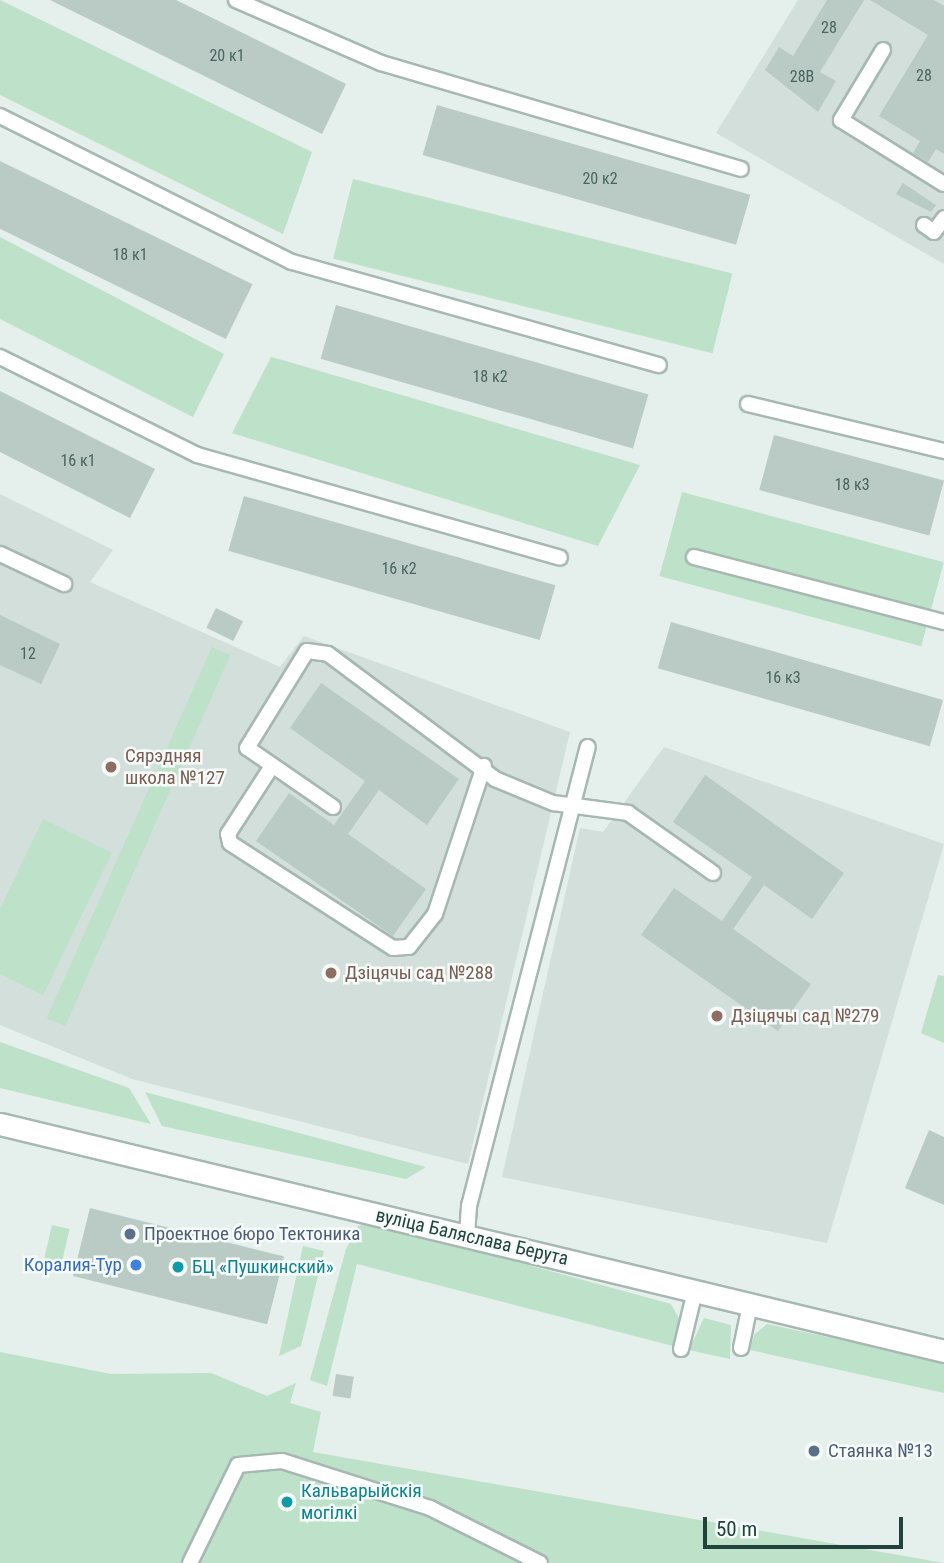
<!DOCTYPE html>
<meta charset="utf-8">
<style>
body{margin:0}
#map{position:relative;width:944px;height:1563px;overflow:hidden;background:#e5efeb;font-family:"Roboto Condensed",sans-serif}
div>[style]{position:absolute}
.built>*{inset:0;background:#d3dfda}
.green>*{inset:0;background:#bde1c9;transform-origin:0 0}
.building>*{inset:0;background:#bacac5;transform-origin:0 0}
.roads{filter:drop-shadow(2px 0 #a7b8b3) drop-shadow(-2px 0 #a7b8b3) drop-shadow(0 2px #a7b8b3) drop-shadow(0 -2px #a7b8b3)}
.service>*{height:14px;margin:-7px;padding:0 7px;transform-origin:7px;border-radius:7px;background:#fff}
.tertiary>*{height:21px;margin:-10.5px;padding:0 10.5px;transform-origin:10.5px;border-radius:10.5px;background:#fff}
.dots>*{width:19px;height:19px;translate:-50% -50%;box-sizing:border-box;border:4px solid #f6fbf9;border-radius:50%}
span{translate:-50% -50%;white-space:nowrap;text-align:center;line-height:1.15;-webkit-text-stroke:5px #f6fbf9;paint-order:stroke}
.number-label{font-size:16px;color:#48655e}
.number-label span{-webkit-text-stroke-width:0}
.education-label{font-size:19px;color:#785e54}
.left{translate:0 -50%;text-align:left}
.service-label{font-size:19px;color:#4e5e75}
.street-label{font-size:19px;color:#22433c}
.shop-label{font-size:19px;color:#366cbe}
.right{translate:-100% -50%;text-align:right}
.culture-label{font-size:19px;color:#0d838f}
.scale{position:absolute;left:703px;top:1517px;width:200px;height:32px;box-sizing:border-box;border:4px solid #22433c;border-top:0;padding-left:9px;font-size:21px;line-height:24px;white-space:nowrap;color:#22433c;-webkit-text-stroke:5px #f6fbf9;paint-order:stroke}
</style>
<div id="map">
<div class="built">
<i style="clip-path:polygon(798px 0,944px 0,944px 264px,716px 133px)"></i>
<i style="clip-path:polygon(0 494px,113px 550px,90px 582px,280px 667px,304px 636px,570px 732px,468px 1164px,132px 1079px,0 1025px)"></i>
<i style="clip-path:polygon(664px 747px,944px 844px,827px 1243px,502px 1177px,580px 828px,603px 832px)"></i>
</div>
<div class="green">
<i style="clip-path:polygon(0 0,312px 152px,283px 234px,0 95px)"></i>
<i style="left:353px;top:179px;width:391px;height:82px;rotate:14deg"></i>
<i style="clip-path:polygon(0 237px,224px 354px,193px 417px,0 319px)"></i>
<i style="clip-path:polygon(271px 357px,272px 357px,640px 465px,598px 546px,232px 433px)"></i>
<i style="left:682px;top:492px;width:271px;height:87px;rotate:15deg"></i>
<i style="left:212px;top:647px;width:20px;height:406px;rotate:24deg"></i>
<i style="clip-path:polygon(43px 819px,112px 853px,43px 995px,0 974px,0 909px)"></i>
<i style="clip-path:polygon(938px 975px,944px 976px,944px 1043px,921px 1033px)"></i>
<i style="clip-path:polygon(0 1042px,129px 1088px,151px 1124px,0 1088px)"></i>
<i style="clip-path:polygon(145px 1092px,426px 1167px,406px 1179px,162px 1126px)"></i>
<i style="clip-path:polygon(371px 1222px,671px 1304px,680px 1320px,673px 1346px,357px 1264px,327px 1386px,310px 1380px,346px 1249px,358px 1226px)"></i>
<i style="left:52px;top:1225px;width:18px;height:43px;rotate:13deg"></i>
<i style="clip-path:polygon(303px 1246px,324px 1251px,301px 1346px,279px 1356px)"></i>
<i style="clip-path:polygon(704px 1318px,731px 1325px,730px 1359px,689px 1350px)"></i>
<i style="clip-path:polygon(767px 1324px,944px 1362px,944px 1393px,750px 1350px,754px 1335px)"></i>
<i style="clip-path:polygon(0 1352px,111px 1374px,211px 1373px,267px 1396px,296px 1383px,290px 1403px,321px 1412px,313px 1452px,944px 1563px,0 1563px)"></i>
</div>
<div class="building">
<i style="clip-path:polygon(50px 0,176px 0,346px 84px,322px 134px)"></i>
<i style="clip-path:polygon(827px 0,864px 0,820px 72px,836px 81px,818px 112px,765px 70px,779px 47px,793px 56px)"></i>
<i style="clip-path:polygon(870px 0,934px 0,944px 6px,944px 154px,936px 149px,928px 162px,913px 153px,920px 141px,879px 116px,928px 35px)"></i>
<i style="left:437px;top:105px;width:326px;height:52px;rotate:16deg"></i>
<i style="left:0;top:161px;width:281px;height:61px;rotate:26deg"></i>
<i style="clip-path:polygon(903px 183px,936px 205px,931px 212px,896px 194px)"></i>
<i style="left:336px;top:305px;width:325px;height:56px;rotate:16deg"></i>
<i style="clip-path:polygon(0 391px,155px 469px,130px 518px,0 452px)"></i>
<i style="left:774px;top:435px;width:176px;height:57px;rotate:15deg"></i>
<i style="left:244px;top:496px;width:324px;height:57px;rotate:16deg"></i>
<i style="left:216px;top:608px;width:30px;height:22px;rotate:26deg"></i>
<i style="clip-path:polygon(0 615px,60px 644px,41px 684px,0 665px)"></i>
<i style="left:671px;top:622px;width:283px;height:48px;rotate:16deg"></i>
<i style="clip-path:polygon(321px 683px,459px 779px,427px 825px,379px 790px,348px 834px,426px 889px,393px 936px,256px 841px,289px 793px,334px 825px,365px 781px,290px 728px)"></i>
<i style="clip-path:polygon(705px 775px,844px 873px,812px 919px,764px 885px,733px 929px,811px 984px,778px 1031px,641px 935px,674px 888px,722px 921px,752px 877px,673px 822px)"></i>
<i style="clip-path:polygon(929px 1130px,944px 1137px,944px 1205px,905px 1188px)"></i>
<i style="left:90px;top:1208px;width:200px;height:70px;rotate:14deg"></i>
<i style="left:336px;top:1374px;width:18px;height:22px;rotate:9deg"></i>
</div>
<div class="roads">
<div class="service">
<i style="left:236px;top:0;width:158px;rotate:23.5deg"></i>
<i style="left:381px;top:63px;width:375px;rotate:16.4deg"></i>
<i style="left:883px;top:50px;width:82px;rotate:121deg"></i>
<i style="left:841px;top:120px;width:121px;rotate:31.9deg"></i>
<i style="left:0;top:116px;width:326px;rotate:26.6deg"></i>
<i style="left:292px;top:262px;width:381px;rotate:15.7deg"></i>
<i style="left:924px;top:225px;width:12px;rotate:35deg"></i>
<i style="left:934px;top:232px;width:17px;rotate:-54deg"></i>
<i style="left:0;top:357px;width:220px;rotate:26.4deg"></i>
<i style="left:197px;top:455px;width:377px;rotate:15.8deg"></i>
<i style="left:748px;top:404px;width:202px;rotate:13.5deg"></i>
<i style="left:0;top:554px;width:71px;rotate:25.1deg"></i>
<i style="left:694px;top:557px;width:258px;rotate:14.6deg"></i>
<i style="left:272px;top:766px;width:81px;rotate:122.9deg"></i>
<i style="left:228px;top:834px;width:9px;rotate:77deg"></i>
<i style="left:230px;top:843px;width:194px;rotate:32.8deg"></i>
<i style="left:393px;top:948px;width:16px;rotate:-4deg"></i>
<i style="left:409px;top:947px;width:42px;rotate:-51.8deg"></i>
<i style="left:435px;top:914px;width:156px;rotate:-71.7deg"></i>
<i style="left:333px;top:807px;width:104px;rotate:-145.5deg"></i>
<i style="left:247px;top:748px;width:114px;rotate:-58.3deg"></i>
<i style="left:307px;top:651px;width:21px;rotate:8deg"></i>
<i style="left:328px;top:654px;width:209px;rotate:36.8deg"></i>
<i style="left:495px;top:779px;width:63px;rotate:22.5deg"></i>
<i style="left:553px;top:803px;width:76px;rotate:7.6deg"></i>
<i style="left:628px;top:813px;width:104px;rotate:35.2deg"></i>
<i style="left:467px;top:1235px;width:29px;rotate:-86deg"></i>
<i style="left:469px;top:1206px;width:474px;rotate:-75.5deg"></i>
<i style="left:741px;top:1348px;width:44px;rotate:-78.2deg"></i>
<i style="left:681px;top:1349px;width:60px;rotate:-76.4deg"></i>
<i style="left:190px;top:1563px;width:109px;rotate:-63.9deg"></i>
<i style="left:238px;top:1465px;width:44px;rotate:-5.2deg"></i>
<i style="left:282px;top:1461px;width:155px;rotate:17.6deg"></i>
<i style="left:430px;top:1508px;width:123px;rotate:26.6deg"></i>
</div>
<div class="tertiary">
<i style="left:0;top:1124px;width:971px;rotate:13.52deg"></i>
</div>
</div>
<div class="dots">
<i style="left:111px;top:767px;background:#8d6e63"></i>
<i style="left:331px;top:973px;background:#8d6e63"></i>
<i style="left:717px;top:1016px;background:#8d6e63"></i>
<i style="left:130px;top:1234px;background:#5c6f8a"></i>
<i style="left:136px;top:1265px;background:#3f7fe0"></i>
<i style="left:178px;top:1267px;background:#0f9aa8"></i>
<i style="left:814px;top:1451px;background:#5c6f8a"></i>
<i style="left:287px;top:1502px;background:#0f9aa8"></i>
</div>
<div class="number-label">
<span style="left:829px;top:28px">28</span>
<span style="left:227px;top:56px">20 к1</span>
<span style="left:924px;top:76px">28</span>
<span style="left:802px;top:77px">28В</span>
<span style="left:600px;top:179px">20 к2</span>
<span style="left:130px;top:255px">18 к1</span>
<span style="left:490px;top:377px">18 к2</span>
<span style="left:78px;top:461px">16 к1</span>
<span style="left:852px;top:485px">18 к3</span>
<span style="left:399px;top:569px">16 к2</span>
<span style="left:28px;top:654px">12</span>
<span style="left:783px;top:678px">16 к3</span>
</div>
<div class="education-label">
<span class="left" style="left:125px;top:767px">Сярэдняя<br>школа №127</span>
<span class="left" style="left:345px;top:973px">Дзіцячы сад №288</span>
<span class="left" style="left:731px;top:1016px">Дзіцячы сад №279</span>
</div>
<div class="service-label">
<span class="left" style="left:144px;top:1234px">Проектное бюро Тектоника</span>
<span class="left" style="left:828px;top:1451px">Стаянка №13</span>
</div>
<div class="street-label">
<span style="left:472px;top:1237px;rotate:13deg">вуліца Баляслава Берута</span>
</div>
<div class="shop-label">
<span class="right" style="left:122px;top:1265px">Коралия-Тур</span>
</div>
<div class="culture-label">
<span class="left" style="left:192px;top:1267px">БЦ «Пушкинский»</span>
<span class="left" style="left:301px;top:1502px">Кальварыйскія<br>могілкі</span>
</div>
<div class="scale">50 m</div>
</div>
